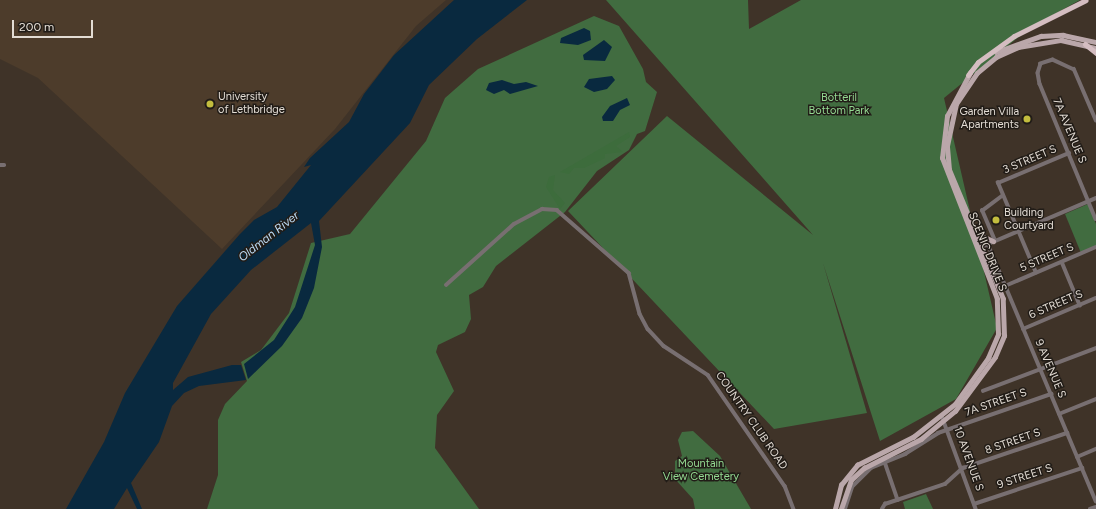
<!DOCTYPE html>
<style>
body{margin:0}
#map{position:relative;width:1096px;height:509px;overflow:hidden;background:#3f3328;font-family:Figtree,sans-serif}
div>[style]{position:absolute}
.built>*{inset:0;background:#4d3c2b}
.green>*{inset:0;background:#416c40}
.forest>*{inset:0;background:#3d6c3c}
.water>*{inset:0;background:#09293f}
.minor>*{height:3.5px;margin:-1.75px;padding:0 1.75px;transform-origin:1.75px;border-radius:1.75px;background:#786f71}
.major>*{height:4.5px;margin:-2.25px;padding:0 2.25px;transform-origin:2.25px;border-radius:2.25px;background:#baa7aa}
.highway>*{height:5px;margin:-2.5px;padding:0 2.5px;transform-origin:2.5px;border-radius:2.5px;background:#d4bdc1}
.dots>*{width:11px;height:11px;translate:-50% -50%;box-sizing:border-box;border:2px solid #211c17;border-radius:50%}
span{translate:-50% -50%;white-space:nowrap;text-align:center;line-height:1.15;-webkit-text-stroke:3px #211c17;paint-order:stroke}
.poi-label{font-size:11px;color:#e3dcd4}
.left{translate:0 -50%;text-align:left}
.right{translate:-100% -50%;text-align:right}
.park-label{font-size:11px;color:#94da92}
.street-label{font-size:11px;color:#e3dcd4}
.water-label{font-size:12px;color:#bcdbf5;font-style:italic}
.scale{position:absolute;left:12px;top:20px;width:81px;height:18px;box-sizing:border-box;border:2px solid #e3dcd4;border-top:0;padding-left:5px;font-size:12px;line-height:14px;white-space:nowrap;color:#e3dcd4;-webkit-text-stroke:3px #211c17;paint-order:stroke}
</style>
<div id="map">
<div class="built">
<i style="clip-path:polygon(0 0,446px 0,416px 26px,335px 129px,222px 249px,38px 78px,0 59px)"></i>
</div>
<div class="green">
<i style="clip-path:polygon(606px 0,748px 0,749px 29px,801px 0,1080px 0,1031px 27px,944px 98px,997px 328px,956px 399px,880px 441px,823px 263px,867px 413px,774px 429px,568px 211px,667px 116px,813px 235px)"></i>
<i style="clip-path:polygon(594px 16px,619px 26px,643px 69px,646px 82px,657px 92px,645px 131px,637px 134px,629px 150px,597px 171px,565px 212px,496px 266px,483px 287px,469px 295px,471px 319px,465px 332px,438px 345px,436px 352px,454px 391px,437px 415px,435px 448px,479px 509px,207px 509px,218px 475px,218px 420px,225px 404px,247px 381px,241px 362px,261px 350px,289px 313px,311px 243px,350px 234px,426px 141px,445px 98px,478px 69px)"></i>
<i style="clip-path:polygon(1088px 204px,1096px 224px,1096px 246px,1081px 253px,1065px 214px)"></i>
<i style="clip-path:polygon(693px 431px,720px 456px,751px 509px,695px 509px,693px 499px,675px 479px,675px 461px,682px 456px,678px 440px,682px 432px)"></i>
<i style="clip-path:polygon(926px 494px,933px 509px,905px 509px,903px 502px)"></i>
</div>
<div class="forest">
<i style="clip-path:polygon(629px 132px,630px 137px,616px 146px,623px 152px,605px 154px,605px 158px,584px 168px,574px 168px,569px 174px,560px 172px)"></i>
<i style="clip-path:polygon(555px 175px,553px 190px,565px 203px,560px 209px,546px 187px,549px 177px)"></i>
</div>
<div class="water">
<i style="clip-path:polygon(454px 0,527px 0,477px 39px,429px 85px,410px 123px,319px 221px,322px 247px,314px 288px,302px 318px,282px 346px,248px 379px,244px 364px,274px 340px,295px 307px,315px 245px,311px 223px,251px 270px,211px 314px,173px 383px,173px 390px,188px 377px,232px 365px,241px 365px,246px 380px,199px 386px,184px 393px,172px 406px,159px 442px,131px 483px,142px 509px,137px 509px,127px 488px,114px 509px,66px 509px,104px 442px,125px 393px,177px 306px,240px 234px,254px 220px,277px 207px,311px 165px,304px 167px,310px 158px,349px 122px,364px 94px,394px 55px)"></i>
<i style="clip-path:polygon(584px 28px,590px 31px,591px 40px,578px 45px,560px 43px,561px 38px)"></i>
<i style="clip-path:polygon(604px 40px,612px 47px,605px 61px,584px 60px,583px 55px)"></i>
<i style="clip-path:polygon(612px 76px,615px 80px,607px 89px,594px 92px,584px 87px,589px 79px)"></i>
<i style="clip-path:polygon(502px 80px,514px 84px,526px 82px,538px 86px,510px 94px,504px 90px,494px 94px,486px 90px,489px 83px)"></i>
<i style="clip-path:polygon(627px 98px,630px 105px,620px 110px,613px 121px,603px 121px,602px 117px,610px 106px)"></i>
</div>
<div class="minor">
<i style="left:1096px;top:121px;width:56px;rotate:-113.3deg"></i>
<i style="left:1074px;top:70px;width:23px;rotate:-155deg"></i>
<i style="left:1053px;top:60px;width:13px;rotate:162deg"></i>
<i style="left:1041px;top:64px;width:9px;rotate:108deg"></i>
<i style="left:1038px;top:73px;width:11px;rotate:80deg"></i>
<i style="left:1040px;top:84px;width:146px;rotate:67.5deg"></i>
<i style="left:0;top:165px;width:4px"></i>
<i style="left:995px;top:241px;width:33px;rotate:-113deg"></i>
<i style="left:982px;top:211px;width:26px;rotate:-37deg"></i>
<i style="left:988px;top:244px;width:279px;rotate:67.2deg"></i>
<i style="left:979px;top:248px;width:127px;rotate:-23.1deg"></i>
<i style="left:1062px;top:262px;width:47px;rotate:67.3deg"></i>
<i style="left:1036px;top:273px;width:98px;rotate:-112.9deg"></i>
<i style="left:998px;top:183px;width:77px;rotate:-22.9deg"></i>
<i style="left:446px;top:285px;width:91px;rotate:-41.9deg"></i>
<i style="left:514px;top:224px;width:32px;rotate:-28deg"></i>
<i style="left:542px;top:209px;width:15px;rotate:4deg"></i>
<i style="left:557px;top:210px;width:96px;rotate:41.2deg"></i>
<i style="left:629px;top:273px;width:42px;rotate:75deg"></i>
<i style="left:640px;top:314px;width:17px;rotate:62deg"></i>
<i style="left:648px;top:329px;width:23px;rotate:47deg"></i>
<i style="left:664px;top:346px;width:53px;rotate:33.4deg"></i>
<i style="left:708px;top:375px;width:135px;rotate:55.3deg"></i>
<i style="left:785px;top:486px;width:25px;rotate:69deg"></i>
<i style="left:1005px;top:286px;width:99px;rotate:-23.2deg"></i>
<i style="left:1023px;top:329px;width:79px;rotate:-23deg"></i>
<i style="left:983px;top:391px;width:121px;rotate:-20.8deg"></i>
<i style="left:1059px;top:414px;width:40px;rotate:-22deg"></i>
<i style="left:942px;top:416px;width:99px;rotate:69.9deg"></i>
<i style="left:1077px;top:457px;width:21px;rotate:-23deg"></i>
<i style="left:885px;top:462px;width:40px;rotate:71.1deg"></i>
<i style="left:974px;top:504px;width:114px;rotate:-18.4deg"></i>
<i style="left:845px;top:509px;width:23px;rotate:-72deg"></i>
<i style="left:852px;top:487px;width:27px;rotate:-45deg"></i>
<i style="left:871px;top:468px;width:37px;rotate:-22deg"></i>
<i style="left:905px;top:454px;width:39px;rotate:-32deg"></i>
<i style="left:938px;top:433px;width:120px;rotate:-19deg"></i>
<i style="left:882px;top:509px;width:6px;rotate:-59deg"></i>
<i style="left:885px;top:504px;width:63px;rotate:-18.4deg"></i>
<i style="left:945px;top:484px;width:24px;rotate:-42deg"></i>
<i style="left:963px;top:468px;width:110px;rotate:-18.6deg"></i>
<i style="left:1090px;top:509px;width:6px;rotate:-18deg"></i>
</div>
<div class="major">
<i style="left:996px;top:52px;width:48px;rotate:-19.6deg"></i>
<i style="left:1041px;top:36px;width:22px;rotate:-3deg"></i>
<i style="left:1063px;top:35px;width:34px;rotate:12deg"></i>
<i style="left:976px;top:233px;width:19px;rotate:25deg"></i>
<i style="left:835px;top:509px;width:25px;rotate:-76deg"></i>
<i style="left:841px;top:485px;width:26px;rotate:-51deg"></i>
<i style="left:857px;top:465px;width:63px;rotate:-26.6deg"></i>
<i style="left:913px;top:437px;width:53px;rotate:-38.2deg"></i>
<i style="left:955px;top:404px;width:57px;rotate:-54.3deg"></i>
<i style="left:988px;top:358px;width:26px;rotate:-67deg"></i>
<i style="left:998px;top:334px;width:35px;rotate:-92deg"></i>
<i style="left:997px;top:299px;width:151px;rotate:-111.3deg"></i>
<i style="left:942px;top:158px;width:42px;rotate:-83.2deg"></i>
<i style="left:947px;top:116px;width:49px;rotate:-61.9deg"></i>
<i style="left:841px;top:509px;width:31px;rotate:-71deg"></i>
<i style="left:851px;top:480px;width:18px;rotate:-43deg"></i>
<i style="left:864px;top:468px;width:64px;rotate:-27deg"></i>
<i style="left:921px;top:439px;width:44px;rotate:-39.5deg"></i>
<i style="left:955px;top:411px;width:67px;rotate:-53.5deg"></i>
<i style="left:995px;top:357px;width:23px;rotate:-67deg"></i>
<i style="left:1004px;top:336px;width:37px;rotate:-92deg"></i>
<i style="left:1003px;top:299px;width:140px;rotate:-112.7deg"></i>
<i style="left:949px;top:170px;width:24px;rotate:-95deg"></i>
<i style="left:947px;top:146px;width:43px;rotate:-77.9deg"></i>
<i style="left:956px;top:104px;width:37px;rotate:-56deg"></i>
<i style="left:977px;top:73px;width:25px;rotate:-40deg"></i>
<i style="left:996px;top:57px;width:24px;rotate:-24deg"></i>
<i style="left:1018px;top:47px;width:44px;rotate:-9.2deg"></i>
<i style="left:1061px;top:40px;width:36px;rotate:13deg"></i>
</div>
<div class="highway">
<i style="left:1085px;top:44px;width:14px;rotate:39deg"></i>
<i style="left:968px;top:75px;width:16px;rotate:-52deg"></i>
<i style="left:978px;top:62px;width:44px;rotate:-35.8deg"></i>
<i style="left:1014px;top:36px;width:80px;rotate:-26.6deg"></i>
</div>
<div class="dots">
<i style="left:210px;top:104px;background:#c3bd3e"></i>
<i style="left:1027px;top:119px;background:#c3bd3e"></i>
<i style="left:996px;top:220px;background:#c3bd3e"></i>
</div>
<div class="poi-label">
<span class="left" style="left:218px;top:104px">University<br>of Lethbridge</span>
<span class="right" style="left:1019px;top:119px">Garden Villa<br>Apartments</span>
<span class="left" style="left:1004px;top:220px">Building<br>Courtyard</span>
</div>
<div class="park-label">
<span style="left:839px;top:105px">Botteril<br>Bottom Park</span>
<span style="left:701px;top:471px">Mountain<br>View Cemetery</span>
</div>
<div class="street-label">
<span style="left:1069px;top:131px;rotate:67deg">7A AVENUE S</span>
<span style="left:1030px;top:160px;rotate:-23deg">3 STREET S</span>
<span style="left:987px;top:252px;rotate:68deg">SCENIC DRIVE S</span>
<span style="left:1047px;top:258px;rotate:-23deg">5 STREET S</span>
<span style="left:1056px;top:305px;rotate:-23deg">6 STREET S</span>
<span style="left:1050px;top:369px;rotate:67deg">9 AVENUE S</span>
<span style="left:996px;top:403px;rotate:-19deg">7A STREET S</span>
<span style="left:751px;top:421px;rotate:55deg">COUNTRY CLUB ROAD</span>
<span style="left:1013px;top:442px;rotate:-19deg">8 STREET S</span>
<span style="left:968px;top:459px;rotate:70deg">10 AVENUE S</span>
<span style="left:1025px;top:477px;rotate:-18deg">9 STREET S</span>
</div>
<div class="water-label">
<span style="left:269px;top:237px;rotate:-38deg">Oldman River</span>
</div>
<div class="scale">200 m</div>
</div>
